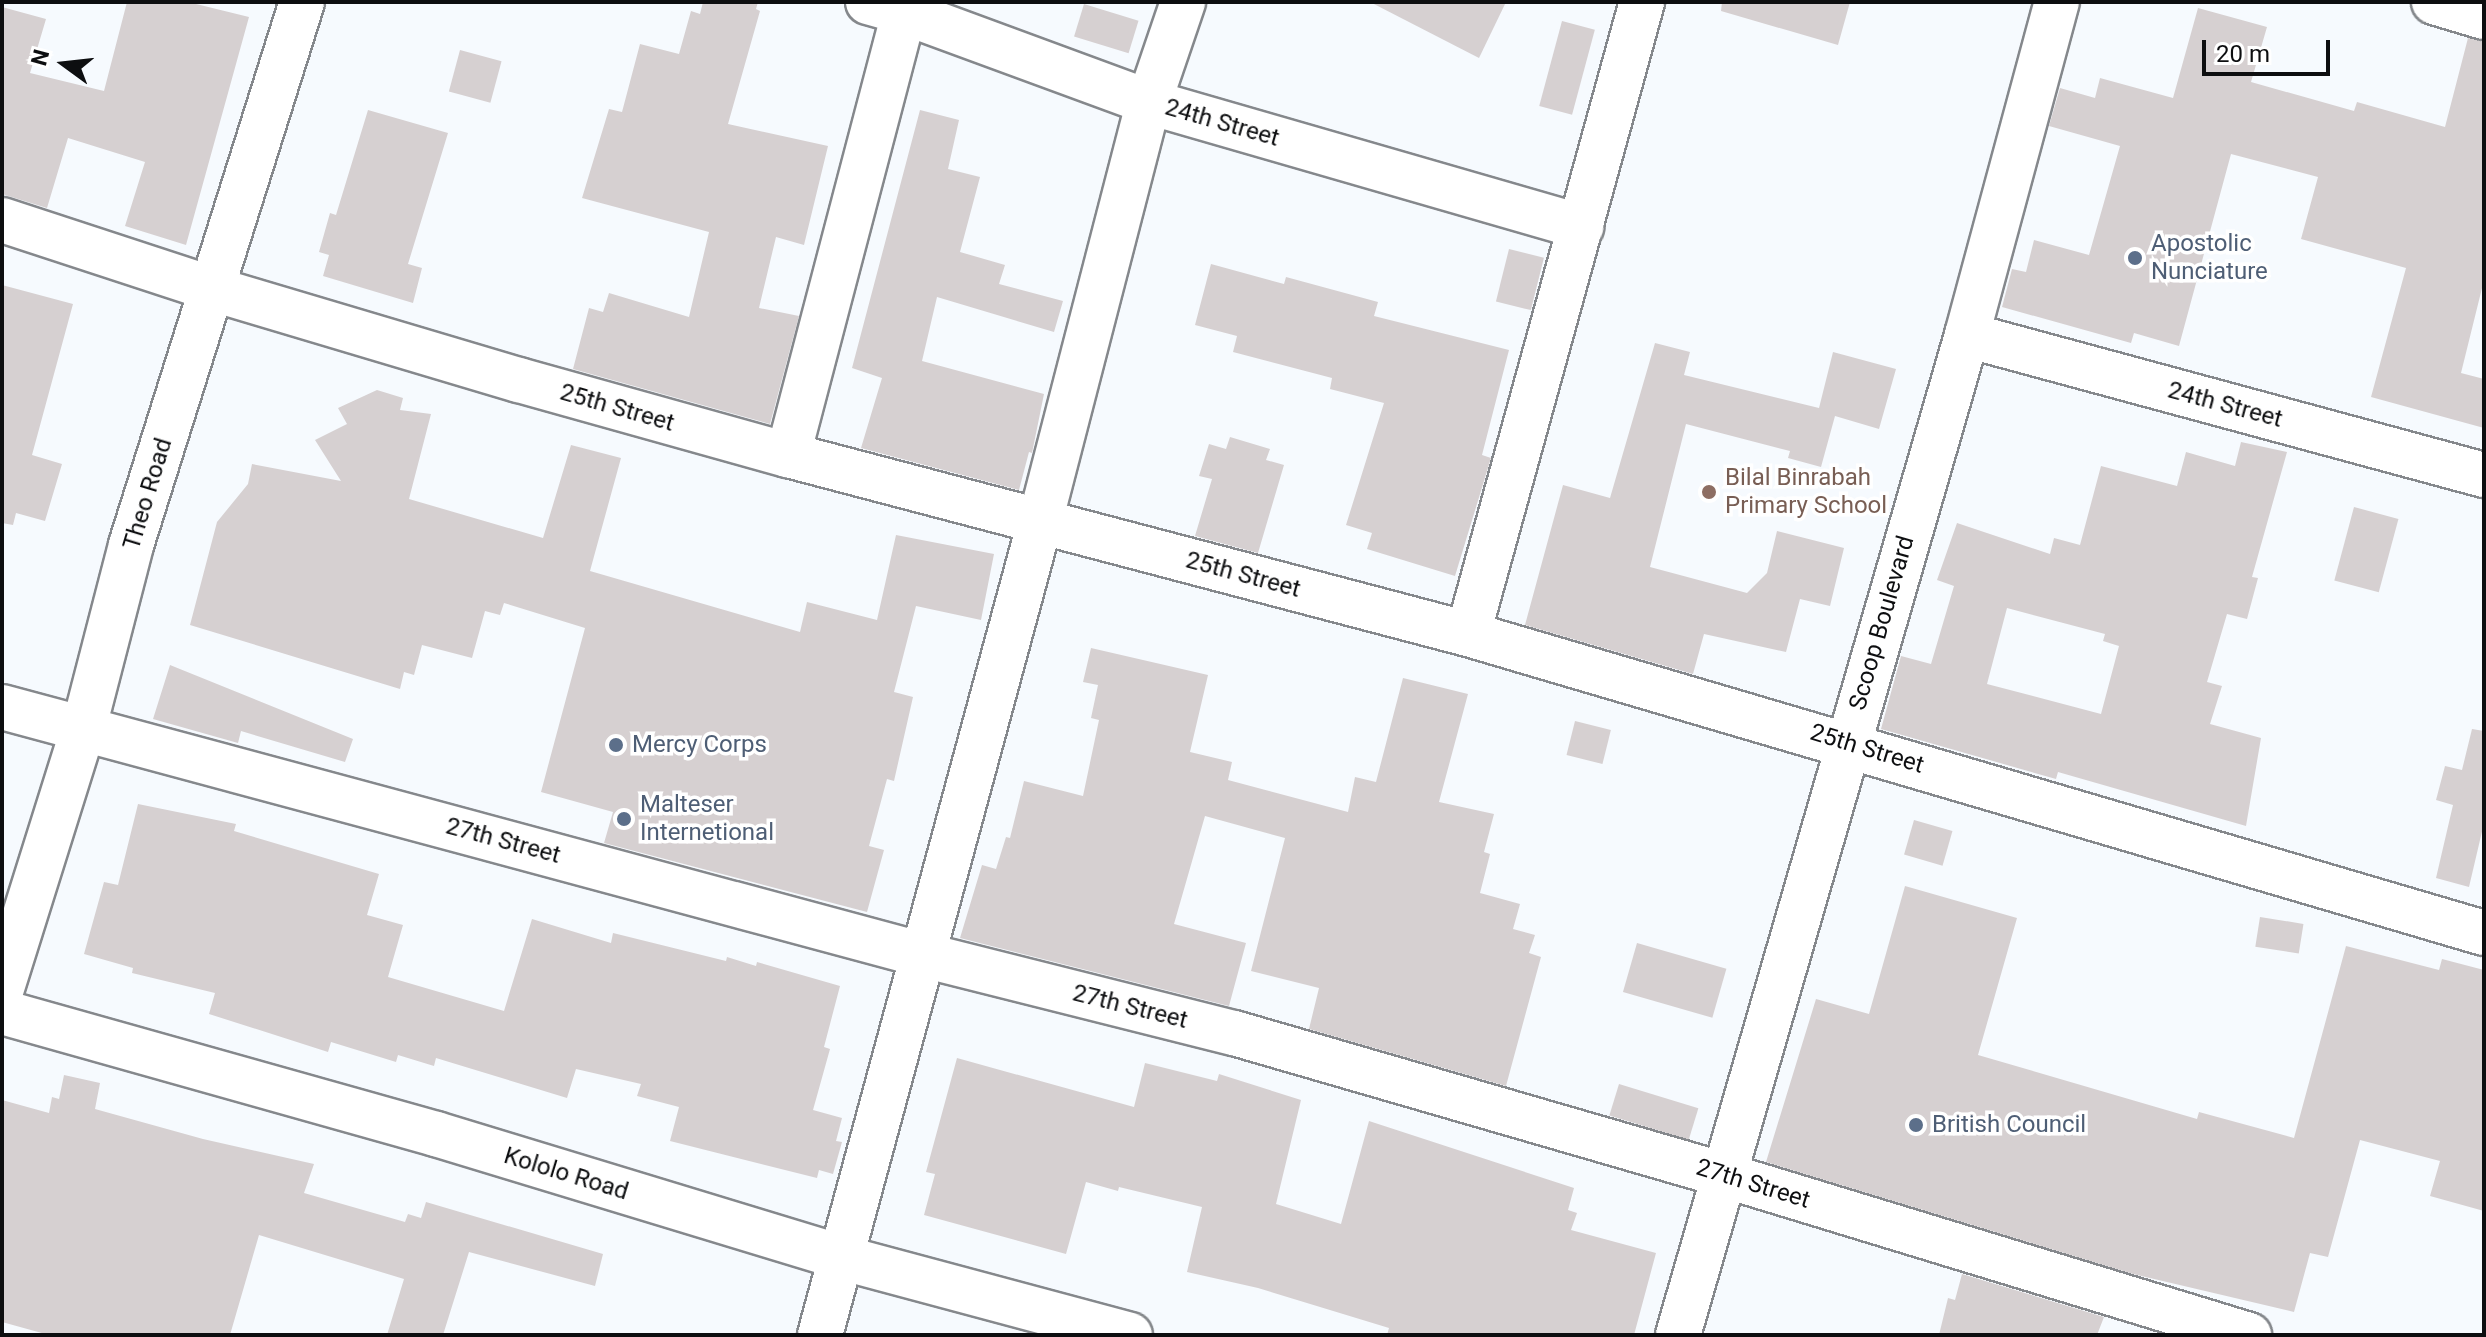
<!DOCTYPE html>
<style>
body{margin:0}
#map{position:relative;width:2486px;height:1337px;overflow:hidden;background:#f6fafe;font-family:Roboto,sans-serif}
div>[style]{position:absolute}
.building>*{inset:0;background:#d6d0d1;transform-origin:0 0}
.roads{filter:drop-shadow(2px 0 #85888c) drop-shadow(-2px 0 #85888c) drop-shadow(0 2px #85888c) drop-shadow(0 -2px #85888c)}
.minor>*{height:44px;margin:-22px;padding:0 22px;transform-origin:22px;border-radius:22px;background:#fff}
.tertiary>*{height:44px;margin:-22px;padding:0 22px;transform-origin:22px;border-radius:22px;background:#fff}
.dots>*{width:22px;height:22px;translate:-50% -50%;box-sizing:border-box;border:4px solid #fff;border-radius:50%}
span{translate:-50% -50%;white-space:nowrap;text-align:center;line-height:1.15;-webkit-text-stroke:7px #fff;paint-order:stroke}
.street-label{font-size:24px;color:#0d0e10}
.service-label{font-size:24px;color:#4e5e75}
.left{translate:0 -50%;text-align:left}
.education-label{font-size:24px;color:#785e54}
.frame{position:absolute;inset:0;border:4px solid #0d0e10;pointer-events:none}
.north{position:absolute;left:24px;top:24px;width:80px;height:80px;-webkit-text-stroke:6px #fff;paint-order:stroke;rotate:285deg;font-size:22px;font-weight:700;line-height:32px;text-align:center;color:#0d0e10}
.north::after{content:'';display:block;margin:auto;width:28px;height:36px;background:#0d0e10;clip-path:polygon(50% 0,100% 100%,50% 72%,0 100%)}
.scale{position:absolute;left:2202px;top:40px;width:128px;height:36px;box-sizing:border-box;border:4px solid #0d0e10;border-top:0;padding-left:10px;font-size:24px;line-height:28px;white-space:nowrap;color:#0d0e10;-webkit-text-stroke:6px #fff;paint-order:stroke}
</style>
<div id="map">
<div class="building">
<i style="clip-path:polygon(127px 2px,188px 2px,249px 17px,186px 245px,125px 226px,145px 162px,68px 138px,47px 208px,2px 194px,2px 7px,46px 19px,30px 73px,104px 91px)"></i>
<i style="clip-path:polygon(703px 2px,758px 2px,756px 9px,760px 11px,728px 124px,828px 146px,804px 245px,776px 237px,759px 308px,799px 316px,770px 424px,573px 369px,589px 308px,603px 312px,609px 293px,689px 317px,709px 232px,582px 198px,609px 109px,622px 112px,640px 44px,679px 54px,691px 11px,700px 14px)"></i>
<i style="clip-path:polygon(1370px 2px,1506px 2px,1479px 58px)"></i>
<i style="clip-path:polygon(1722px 2px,1850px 2px,1838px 45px,1721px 11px)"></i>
<i style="left:1084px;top:4px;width:57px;height:34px;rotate:17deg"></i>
<i style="clip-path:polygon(2198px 8px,2267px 27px,2251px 82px,2354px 111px,2357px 102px,2445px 127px,2468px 38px,2484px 41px,2484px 280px,2461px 373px,2484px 379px,2484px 428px,2371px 397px,2406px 268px,2301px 239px,2318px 177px,2231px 154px,2179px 346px,2134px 333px,2131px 343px,2002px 307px,2012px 269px,2026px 272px,2034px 240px,2089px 255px,2120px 146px,2049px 126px,2060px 88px,2095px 98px,2100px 78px,2173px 98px)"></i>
<i style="left:1562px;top:21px;width:34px;height:88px;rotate:15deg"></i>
<i style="left:460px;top:50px;width:43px;height:43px;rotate:15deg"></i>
<i style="clip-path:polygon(368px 110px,448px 133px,408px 264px,422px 268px,413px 303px,323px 276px,329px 255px,319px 252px,330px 213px,336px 215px)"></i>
<i style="clip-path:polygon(920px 110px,959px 120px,948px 169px,980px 177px,960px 252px,1005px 265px,999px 284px,1063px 301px,1054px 332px,937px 297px,922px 361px,1044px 394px,1032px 453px,1029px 452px,1019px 490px,861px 448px,882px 378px,852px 368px)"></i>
<i style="left:1509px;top:249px;width:36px;height:54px;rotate:14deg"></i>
<i style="clip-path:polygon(1211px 264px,1284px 284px,1286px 277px,1378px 302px,1374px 316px,1509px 350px,1482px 455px,1491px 458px,1455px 576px,1367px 549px,1372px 533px,1346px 525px,1384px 403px,1330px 389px,1332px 378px,1233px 352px,1237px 336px,1195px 325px)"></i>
<i style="clip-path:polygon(2px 285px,73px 304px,32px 455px,62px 464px,45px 521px,16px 513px,13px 525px,2px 523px)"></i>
<i style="clip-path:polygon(1655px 343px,1690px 352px,1684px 375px,1819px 408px,1833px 352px,1896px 369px,1879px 429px,1835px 416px,1821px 467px,1788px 458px,1790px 451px,1686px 424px,1650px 567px,1747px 593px,1767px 573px,1777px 531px,1844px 548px,1830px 606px,1800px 599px,1786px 652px,1704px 634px,1693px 674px,1525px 625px,1563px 485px,1610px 498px)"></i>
<i style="clip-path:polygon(377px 390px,403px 398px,400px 410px,431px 414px,409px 499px,543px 538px,571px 445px,621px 458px,590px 571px,800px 632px,807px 602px,877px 620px,896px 535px,994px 554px,981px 620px,916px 606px,894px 692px,913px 697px,894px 781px,887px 779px,869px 846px,884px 850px,867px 912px,604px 843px,613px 812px,541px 792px,585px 628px,504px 603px,500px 615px,485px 611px,472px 658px,422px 645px,414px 675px,404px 672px,400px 689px,190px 625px,217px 522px,248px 484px,252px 464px,341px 481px,315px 440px,347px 424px,338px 408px)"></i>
<i style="clip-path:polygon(1230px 437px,1270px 449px,1266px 460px,1284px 465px,1258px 553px,1195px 536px,1212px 479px,1199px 476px,1209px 444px,1226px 449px)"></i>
<i style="clip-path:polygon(evenodd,2241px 442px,2287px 452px,2252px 577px,2258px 578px,2247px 619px,2227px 614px,2207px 682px,2222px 686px,2210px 724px,2261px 738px,2246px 826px,2058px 772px,2056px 779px,1881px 729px,1901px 656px,1931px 664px,1954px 586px,1937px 580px,1957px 523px,2050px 554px,2054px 538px,2080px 545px,2101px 466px,2177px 486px,2186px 452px,2235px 466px,2241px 442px,2007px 608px,2105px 634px,2103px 641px,2119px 646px,2101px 714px,1987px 684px,2007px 608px)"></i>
<i style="left:2354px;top:507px;width:46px;height:76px;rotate:15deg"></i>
<i style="clip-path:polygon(1091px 648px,1208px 675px,1190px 752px,1232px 762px,1228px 780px,1348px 812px,1355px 777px,1376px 782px,1403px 678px,1468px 694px,1439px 802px,1494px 814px,1484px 852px,1490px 854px,1480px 893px,1520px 904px,1513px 929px,1535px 935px,1529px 953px,1541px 957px,1506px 1086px,1309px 1029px,1319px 988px,1251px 971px,1285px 838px,1205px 816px,1174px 924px,1246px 943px,1229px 1006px,960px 938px,982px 865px,996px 869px,1006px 837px,1010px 838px,1024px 781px,1083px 796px,1099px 720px,1091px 718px,1098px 685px,1083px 682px)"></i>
<i style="clip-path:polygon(170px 665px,353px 739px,345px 762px,241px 731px,238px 743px,153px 719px)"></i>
<i style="left:1575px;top:721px;width:37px;height:35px;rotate:14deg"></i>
<i style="clip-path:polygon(2472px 729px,2484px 731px,2484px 823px,2469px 887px,2436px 878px,2453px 805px,2436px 800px,2445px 766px,2462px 770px)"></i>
<i style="clip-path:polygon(138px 804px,236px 824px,234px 831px,379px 874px,367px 915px,403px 925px,388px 977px,504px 1011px,532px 919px,611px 943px,613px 933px,726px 961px,727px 957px,756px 966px,757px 962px,840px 986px,824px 1047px,830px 1049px,813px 1110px,842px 1118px,836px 1141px,842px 1142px,833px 1174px,819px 1170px,817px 1178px,670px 1141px,679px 1107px,637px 1096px,641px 1084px,576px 1069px,567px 1098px,436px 1058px,434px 1066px,398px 1055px,396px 1062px,331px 1042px,328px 1052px,209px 1014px,215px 993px,132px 973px,133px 968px,84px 954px,104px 882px,118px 885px)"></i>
<i style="left:1914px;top:820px;width:40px;height:36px;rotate:16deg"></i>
<i style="clip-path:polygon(1905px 886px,2017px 918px,1978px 1055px,2197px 1119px,2199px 1112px,2294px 1138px,2346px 946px,2439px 970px,2442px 959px,2484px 970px,2484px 1211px,2430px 1196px,2440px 1161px,2360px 1140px,2328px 1257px,2310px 1253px,2294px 1312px,2133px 1274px,1766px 1162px,1816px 999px,1869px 1014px)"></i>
<i style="left:2260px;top:917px;width:44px;height:30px;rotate:9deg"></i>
<i style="left:1637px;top:943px;width:93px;height:51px;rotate:16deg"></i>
<i style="clip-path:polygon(957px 1058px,1134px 1107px,1145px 1063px,1217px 1081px,1219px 1074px,1301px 1100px,1276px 1204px,1341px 1224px,1369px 1121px,1574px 1188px,1568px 1210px,1577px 1213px,1571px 1230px,1656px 1253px,1634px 1335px,1387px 1335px,1389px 1328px,1258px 1288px,1187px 1272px,1202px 1207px,1119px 1187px,1118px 1191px,1086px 1182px,1066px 1254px,924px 1215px,935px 1174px,926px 1172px)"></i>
<i style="clip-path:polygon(64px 1075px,100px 1083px,95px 1109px,203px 1139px,314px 1164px,304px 1193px,405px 1222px,408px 1214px,421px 1218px,426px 1202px,603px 1254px,595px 1286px,469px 1252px,443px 1335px,387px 1335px,404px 1279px,259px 1235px,230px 1335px,49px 1335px,2px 1322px,2px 1100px,49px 1113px,52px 1097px,59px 1099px)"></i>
<i style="left:1619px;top:1084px;width:83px;height:33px;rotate:17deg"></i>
<i style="clip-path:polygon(1962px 1274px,2104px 1317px,2097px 1335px,1939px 1335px,1948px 1298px,1955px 1300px)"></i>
</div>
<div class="roads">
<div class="minor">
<i style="left:868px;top:2px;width:37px;rotate:16deg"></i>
<i style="left:904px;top:12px;width:261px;rotate:20.2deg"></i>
<i style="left:1149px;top:102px;width:450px;rotate:16.1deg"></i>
<i style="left:2434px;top:2px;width:52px;rotate:16.7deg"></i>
<i style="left:2px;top:220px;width:222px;rotate:18.1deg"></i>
<i style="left:213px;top:289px;width:319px;rotate:16.6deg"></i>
<i style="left:519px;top:380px;width:279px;rotate:15.6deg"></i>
<i style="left:788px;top:455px;width:703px;rotate:14.75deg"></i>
<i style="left:1468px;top:634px;width:1059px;rotate:16.4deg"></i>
<i style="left:1967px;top:335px;width:536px;rotate:15.15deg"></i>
<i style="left:788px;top:455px;width:458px;rotate:-75.3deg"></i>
<i style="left:1468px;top:634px;width:656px;rotate:-74.61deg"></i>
<i style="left:2px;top:707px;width:954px;rotate:15.07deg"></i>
<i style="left:923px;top:955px;width:321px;rotate:14.1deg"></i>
<i style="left:1234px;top:1033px;width:510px;rotate:16.16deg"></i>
<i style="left:1724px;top:1175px;width:549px;rotate:16.95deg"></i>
<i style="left:2px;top:988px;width:274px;rotate:-72.6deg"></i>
<i style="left:84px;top:727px;width:188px;rotate:-75.5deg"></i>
<i style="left:131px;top:545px;width:569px;rotate:-72.52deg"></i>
<i style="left:820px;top:1335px;width:842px;rotate:-74.86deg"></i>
<i style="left:1040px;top:522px;width:434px;rotate:-75.5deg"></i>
<i style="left:1149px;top:102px;width:106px;rotate:-71.2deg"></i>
<i style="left:1678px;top:1335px;width:1041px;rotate:-73.88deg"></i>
<i style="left:1967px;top:335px;width:345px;rotate:-74.9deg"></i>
</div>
<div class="tertiary">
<i style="left:2px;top:1012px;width:451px;rotate:15.7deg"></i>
<i style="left:436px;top:1134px;width:425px;rotate:16.9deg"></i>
<i style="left:843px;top:1258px;width:297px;rotate:15deg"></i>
</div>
</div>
<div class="dots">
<i style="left:2135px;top:258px;background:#5c6f8a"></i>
<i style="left:1709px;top:492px;background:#8d6e63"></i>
<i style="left:616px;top:745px;background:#5c6f8a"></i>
<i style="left:624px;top:819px;background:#5c6f8a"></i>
<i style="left:1916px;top:1125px;background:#5c6f8a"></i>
</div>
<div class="street-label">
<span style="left:1222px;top:123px;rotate:16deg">24th Street</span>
<span style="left:2225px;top:405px;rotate:15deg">24th Street</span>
<span style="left:617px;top:408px;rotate:16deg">25th Street</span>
<span style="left:148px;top:494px;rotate:-73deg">Theo Road</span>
<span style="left:1243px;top:575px;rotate:15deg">25th Street</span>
<span style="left:1882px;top:623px;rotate:-74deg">Scoop Boulevard</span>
<span style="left:1867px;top:749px;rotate:17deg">25th Street</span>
<span style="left:503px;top:841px;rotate:15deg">27th Street</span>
<span style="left:1130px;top:1007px;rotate:14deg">27th Street</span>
<span style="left:566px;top:1174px;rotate:17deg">Kololo Road</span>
<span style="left:1753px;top:1184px;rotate:17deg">27th Street</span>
</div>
<div class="service-label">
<span class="left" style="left:2151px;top:258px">Apostolic<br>Nunciature</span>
<span class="left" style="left:632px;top:745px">Mercy Corps</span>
<span class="left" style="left:640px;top:819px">Malteser<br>Internetional</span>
<span class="left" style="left:1932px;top:1125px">British Council</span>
</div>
<div class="education-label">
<span class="left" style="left:1725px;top:492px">Bilal Binrabah<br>Primary School</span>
</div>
<div class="frame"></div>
<div class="north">N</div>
<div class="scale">20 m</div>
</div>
